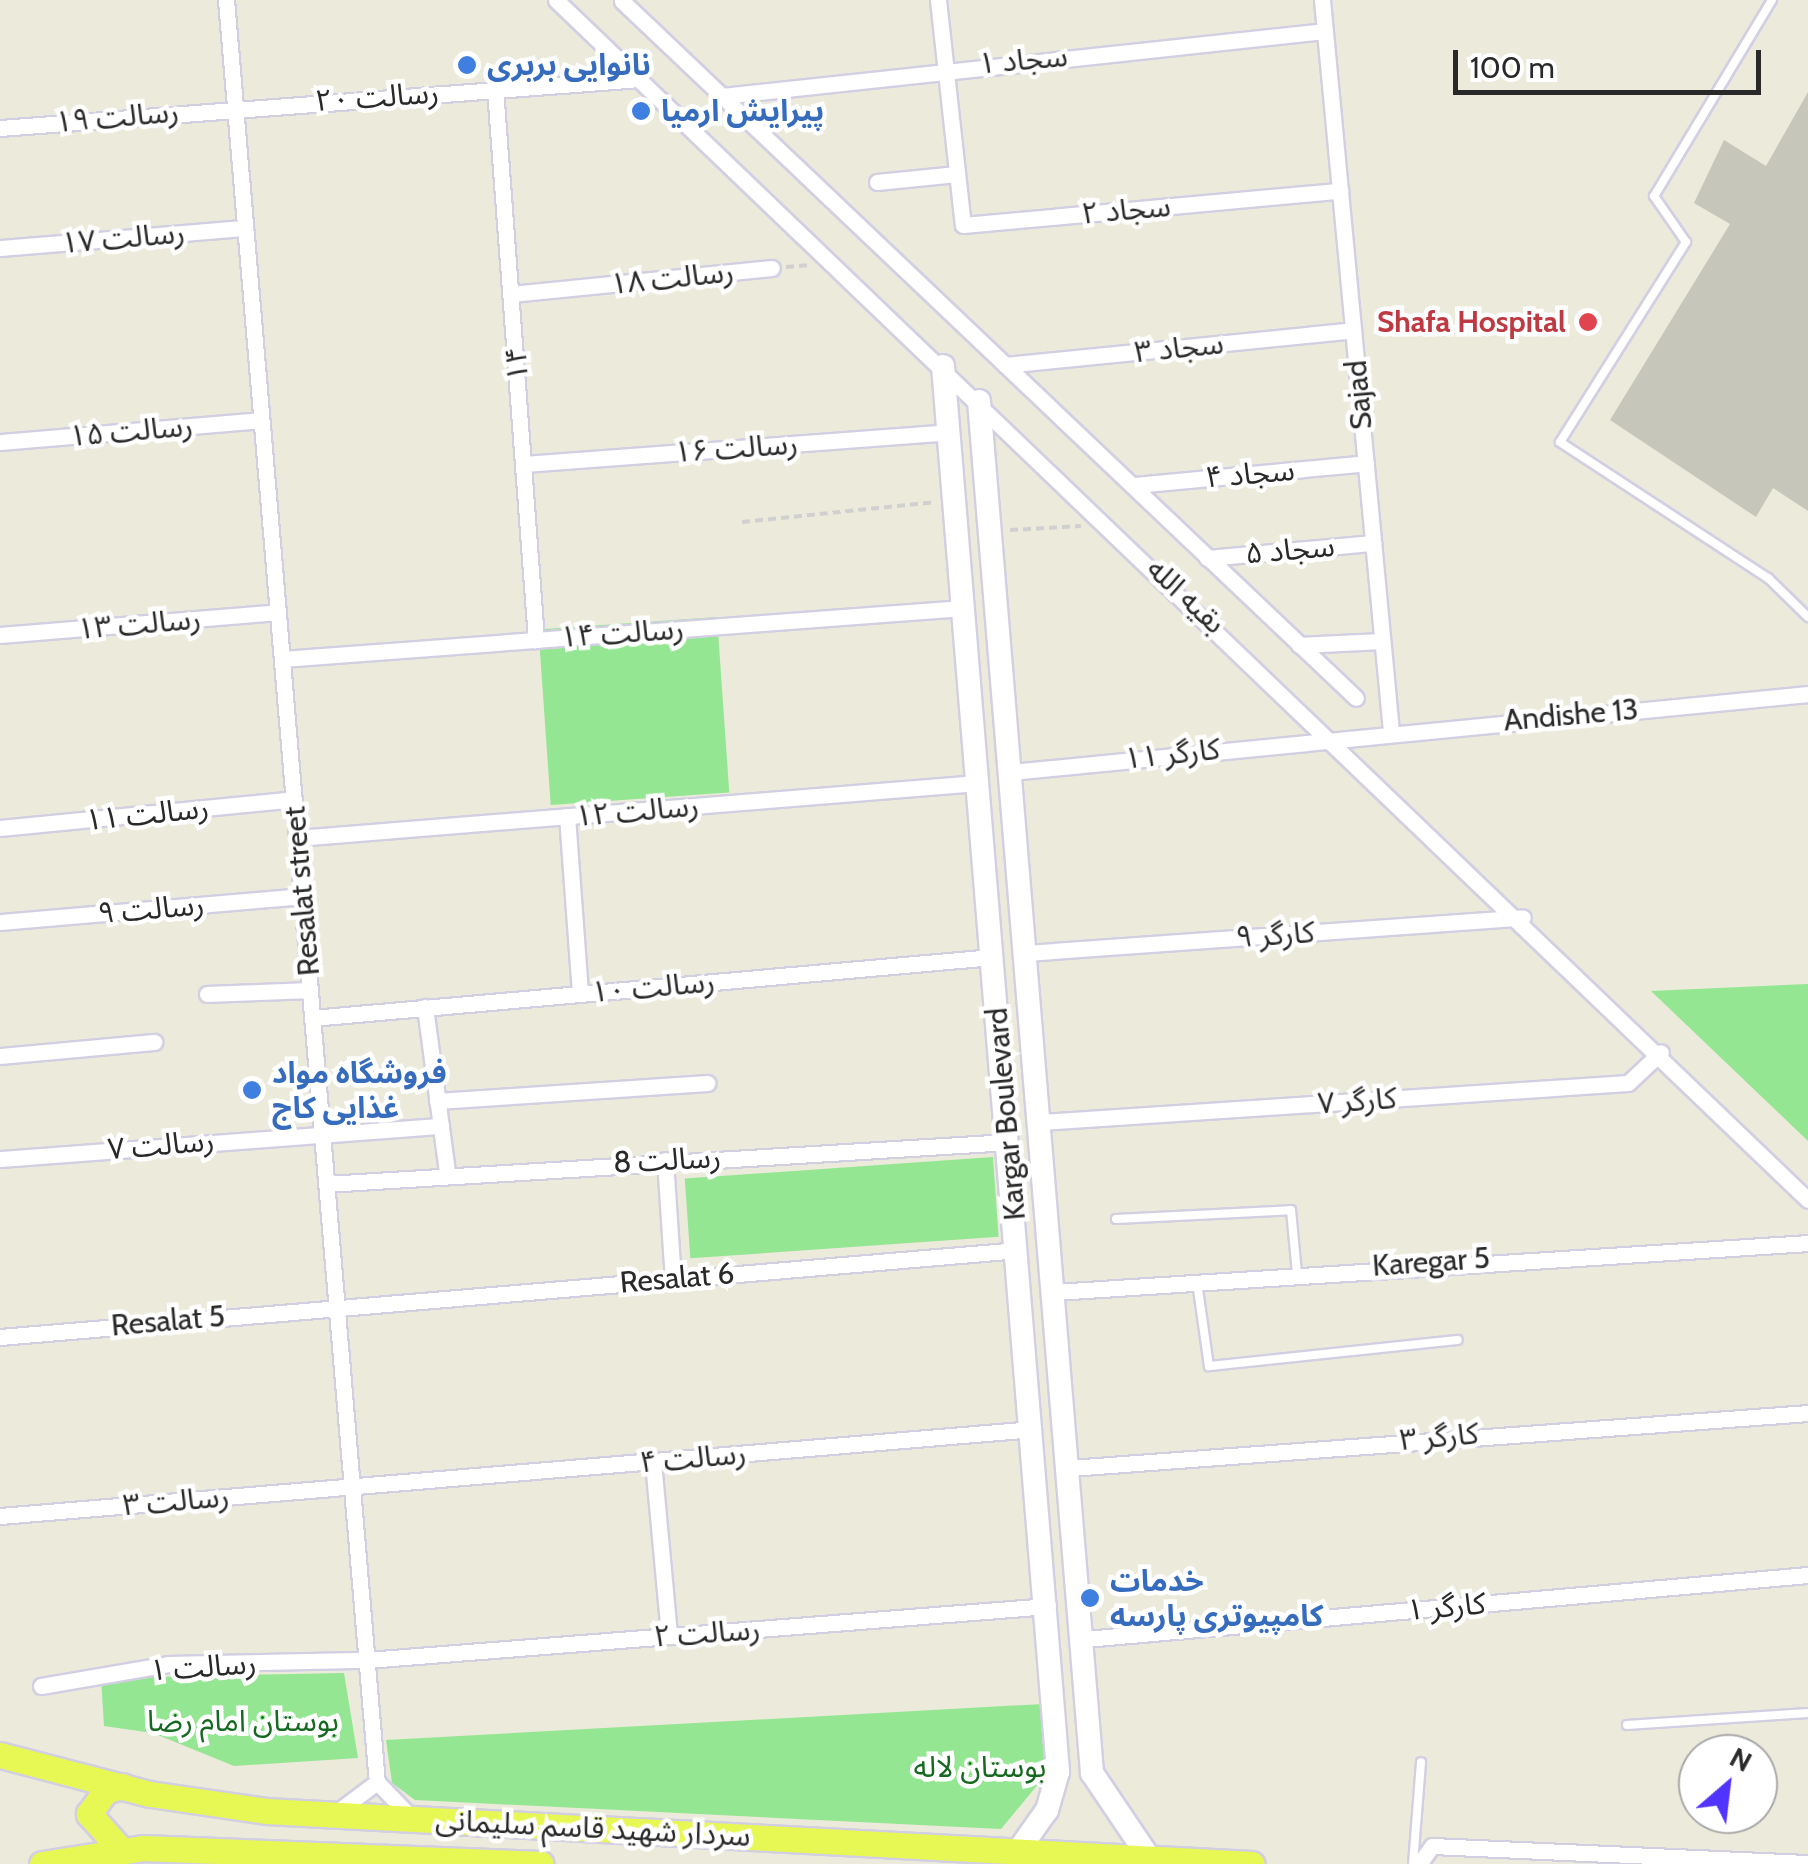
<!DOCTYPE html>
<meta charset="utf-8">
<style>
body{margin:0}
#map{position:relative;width:1808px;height:1864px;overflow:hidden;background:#eceada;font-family:Cabin,"Noto Sans Arabic",sans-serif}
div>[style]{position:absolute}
.green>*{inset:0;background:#94e693;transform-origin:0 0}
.building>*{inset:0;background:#c7c6ba}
.path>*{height:4px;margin-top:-2px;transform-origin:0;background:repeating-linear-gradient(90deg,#d0d0d0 0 8px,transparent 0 13px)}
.roads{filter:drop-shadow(2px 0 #d2cfe3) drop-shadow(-2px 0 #d2cfe3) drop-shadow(0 2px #d2cfe3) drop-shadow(0 -2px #d2cfe3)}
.lane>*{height:8px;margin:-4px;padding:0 4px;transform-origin:4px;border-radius:4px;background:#fff}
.street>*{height:15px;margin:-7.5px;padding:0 7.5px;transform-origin:7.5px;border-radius:7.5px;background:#fff}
.secondary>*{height:22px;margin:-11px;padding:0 11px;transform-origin:11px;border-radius:11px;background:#fff}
.primary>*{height:25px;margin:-12.5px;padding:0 12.5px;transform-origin:12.5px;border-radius:12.5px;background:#e7f753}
.dots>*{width:28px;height:28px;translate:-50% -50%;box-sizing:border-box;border:5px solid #fff;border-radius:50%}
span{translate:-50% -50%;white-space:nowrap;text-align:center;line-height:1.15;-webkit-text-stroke:9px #fff;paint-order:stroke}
.street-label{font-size:30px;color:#292929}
.shop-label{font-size:30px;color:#366cbe;font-weight:700}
.left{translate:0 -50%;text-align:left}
.health-label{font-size:30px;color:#be3a42;font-weight:700}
.right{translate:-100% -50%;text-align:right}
.park-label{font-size:30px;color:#166920}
.north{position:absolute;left:1678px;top:1734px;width:100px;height:100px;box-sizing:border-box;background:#fff;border:2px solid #a9a9a9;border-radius:50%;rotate:28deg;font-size:28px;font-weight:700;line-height:40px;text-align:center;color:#292929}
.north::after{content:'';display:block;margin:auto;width:35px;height:45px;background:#5134ff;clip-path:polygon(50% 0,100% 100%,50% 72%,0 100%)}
.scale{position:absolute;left:1453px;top:50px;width:308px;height:45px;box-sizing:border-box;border:5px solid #292929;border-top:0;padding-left:12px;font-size:30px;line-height:35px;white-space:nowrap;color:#292929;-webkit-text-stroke:8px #fff;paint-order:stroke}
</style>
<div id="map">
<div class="green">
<i style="left:717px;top:617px;width:176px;height:179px;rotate:86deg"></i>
<i style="clip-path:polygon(1808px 984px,1808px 1141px,1651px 991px)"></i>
<i style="left:993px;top:1157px;width:80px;height:309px;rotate:86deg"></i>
<i style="clip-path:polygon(344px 1673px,358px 1758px,234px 1766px,153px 1733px,104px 1726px,101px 1678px)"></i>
<i style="clip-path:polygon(1043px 1704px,1049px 1771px,1001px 1829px,415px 1800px,392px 1783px,386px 1740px)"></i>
</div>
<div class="building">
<i style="clip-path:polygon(1808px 92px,1808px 511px,1773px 488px,1756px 517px,1610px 420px,1730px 224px,1694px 203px,1724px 140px,1766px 166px)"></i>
</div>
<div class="path">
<i style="left:786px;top:267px;width:21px;rotate:-5deg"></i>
<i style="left:742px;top:522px;width:193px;rotate:-5.9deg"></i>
<i style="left:1010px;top:530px;width:71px;rotate:-3.2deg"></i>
</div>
<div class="roads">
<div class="lane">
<i style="left:1772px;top:0;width:229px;rotate:121deg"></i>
<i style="left:1654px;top:196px;width:56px;rotate:55.2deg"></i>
<i style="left:1686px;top:242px;width:236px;rotate:122.2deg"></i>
<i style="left:1560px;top:442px;width:249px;rotate:33.2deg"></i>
<i style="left:1768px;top:578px;width:56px;rotate:44.3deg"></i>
<i style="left:1116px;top:1219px;width:175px;rotate:-2.9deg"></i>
<i style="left:1291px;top:1210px;width:63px;rotate:84.6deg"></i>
<i style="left:1197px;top:1282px;width:85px;rotate:81.9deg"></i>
<i style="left:1209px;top:1366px;width:250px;rotate:-6deg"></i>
<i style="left:1627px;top:1725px;width:181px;rotate:-3.8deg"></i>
<i style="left:1413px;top:1864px;width:102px;rotate:-85.5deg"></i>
</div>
<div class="street">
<i style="left:226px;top:0;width:1788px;rotate:85.16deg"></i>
<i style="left:377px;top:1782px;width:47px;rotate:45.9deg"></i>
<i style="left:556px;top:0;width:1734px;rotate:43.79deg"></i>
<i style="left:938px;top:0;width:226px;rotate:83.7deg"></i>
<i style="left:963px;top:225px;width:379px;rotate:-5.2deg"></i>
<i style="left:1322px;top:0;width:734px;rotate:84.61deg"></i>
<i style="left:622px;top:1px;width:1012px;rotate:43.52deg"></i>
<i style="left:495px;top:89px;width:553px;rotate:85.74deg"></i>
<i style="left:722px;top:96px;width:606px;rotate:-6.15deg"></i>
<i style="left:0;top:128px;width:641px;rotate:-4.38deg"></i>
<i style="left:877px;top:182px;width:80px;rotate:-5.7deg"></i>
<i style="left:0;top:248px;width:246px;rotate:-4.7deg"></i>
<i style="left:511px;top:294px;width:262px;rotate:-5.7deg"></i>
<i style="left:1005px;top:365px;width:350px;rotate:-5.7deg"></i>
<i style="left:0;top:442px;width:262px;rotate:-4.8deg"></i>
<i style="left:525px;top:464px;width:424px;rotate:-4.3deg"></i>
<i style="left:1135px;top:485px;width:232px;rotate:-5.4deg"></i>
<i style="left:1207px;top:558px;width:167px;rotate:-5.2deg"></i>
<i style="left:0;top:635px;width:279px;rotate:-4.7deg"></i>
<i style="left:1299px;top:645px;width:83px;rotate:-2.8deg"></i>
<i style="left:282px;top:659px;width:683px;rotate:-4.28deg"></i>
<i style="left:1011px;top:772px;width:801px;rotate:-5.59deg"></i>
<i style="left:567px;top:816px;width:178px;rotate:85.8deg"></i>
<i style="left:0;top:828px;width:295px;rotate:-5.6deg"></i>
<i style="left:297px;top:838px;width:683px;rotate:-4.62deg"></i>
<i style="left:0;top:922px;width:303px;rotate:-4.9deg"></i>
<i style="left:1026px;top:953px;width:498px;rotate:-4.1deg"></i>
<i style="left:207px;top:994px;width:103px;rotate:-2.2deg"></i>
<i style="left:425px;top:1007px;width:165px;rotate:82.4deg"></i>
<i style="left:312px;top:1018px;width:684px;rotate:-5.12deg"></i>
<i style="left:0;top:1056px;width:155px;rotate:-5.2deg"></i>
<i style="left:437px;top:1101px;width:271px;rotate:-3.8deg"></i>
<i style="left:1041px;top:1122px;width:588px;rotate:-3.8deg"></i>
<i style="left:1628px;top:1083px;width:45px;rotate:-43.2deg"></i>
<i style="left:0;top:1159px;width:442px;rotate:-4.3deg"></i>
<i style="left:665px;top:1160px;width:119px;rotate:86.2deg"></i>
<i style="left:326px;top:1184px;width:684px;rotate:-3.52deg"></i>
<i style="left:1055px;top:1292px;width:755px;rotate:-3.72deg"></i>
<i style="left:0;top:1337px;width:1022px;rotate:-4.88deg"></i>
<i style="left:653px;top:1462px;width:175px;rotate:84.7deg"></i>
<i style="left:1070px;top:1468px;width:740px;rotate:-4.26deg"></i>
<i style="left:0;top:1516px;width:1037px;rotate:-4.81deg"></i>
<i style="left:1085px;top:1639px;width:726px;rotate:-5.06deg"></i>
<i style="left:41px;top:1686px;width:129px;rotate:-9.8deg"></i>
<i style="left:168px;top:1664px;width:199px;rotate:-1.2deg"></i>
<i style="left:367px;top:1660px;width:683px;rotate:-4.53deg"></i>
<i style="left:337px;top:1812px;width:50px;rotate:-36.9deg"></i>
<i style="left:1419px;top:1864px;width:22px;rotate:-54deg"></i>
<i style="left:1432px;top:1846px;width:376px;rotate:2.6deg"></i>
</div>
<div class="secondary">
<i style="left:943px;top:366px;width:1411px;rotate:85.32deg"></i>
<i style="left:1058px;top:1772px;width:40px;rotate:106deg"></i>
<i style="left:1047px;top:1810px;width:50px;rotate:125.3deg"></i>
<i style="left:979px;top:401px;width:1377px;rotate:85.29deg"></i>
<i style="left:1092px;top:1773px;width:104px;rotate:56deg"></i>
</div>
<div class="primary">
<i style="left:0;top:1755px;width:155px;rotate:14.6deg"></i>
<i style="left:150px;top:1794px;width:117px;rotate:8.3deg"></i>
<i style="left:266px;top:1811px;width:987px;rotate:3.08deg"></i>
<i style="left:122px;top:1851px;width:50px;rotate:-131.7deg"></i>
<i style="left:89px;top:1814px;width:28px;rotate:-55deg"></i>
<i style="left:105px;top:1791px;width:18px;rotate:-16deg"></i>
<i style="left:42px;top:1864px;width:102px;rotate:-9deg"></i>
<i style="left:143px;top:1848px;width:398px;rotate:2.3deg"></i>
</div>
</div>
<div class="dots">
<i style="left:467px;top:65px;background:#3f7fe0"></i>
<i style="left:641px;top:111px;background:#3f7fe0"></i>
<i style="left:1588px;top:322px;background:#e0444e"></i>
<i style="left:252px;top:1090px;background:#3f7fe0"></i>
<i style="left:1090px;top:1598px;background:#3f7fe0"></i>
</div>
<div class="street-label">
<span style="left:1023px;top:60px;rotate:-5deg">سجاد ۱</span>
<span style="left:377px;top:97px;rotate:-4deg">رسالت ۲۰</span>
<span style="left:117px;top:117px;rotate:-5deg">رسالت ۱۹</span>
<span style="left:1126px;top:210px;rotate:-5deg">سجاد ۲</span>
<span style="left:123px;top:238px;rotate:-5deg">رسالت ۱۷</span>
<span style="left:672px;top:278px;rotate:-6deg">رسالت ۱۸</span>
<span style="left:1179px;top:348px;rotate:-6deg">سجاد ۳</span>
<span style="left:517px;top:364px;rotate:-94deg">۱۴</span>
<span style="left:1359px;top:395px;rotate:-95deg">Sajad</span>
<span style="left:131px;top:431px;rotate:-5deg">رسالت ۱۵</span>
<span style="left:736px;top:448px;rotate:-4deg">رسالت ۱۶</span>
<span style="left:1250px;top:474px;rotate:-5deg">سجاد ۴</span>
<span style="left:1290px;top:550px;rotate:-5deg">سجاد ۵</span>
<span style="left:1186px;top:596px;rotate:43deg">بقیه الله</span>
<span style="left:139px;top:624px;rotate:-5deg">رسالت ۱۳</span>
<span style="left:622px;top:633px;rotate:-4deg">رسالت ۱۴</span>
<span style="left:1571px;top:715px;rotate:-5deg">Andishe 13</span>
<span style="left:1172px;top:754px;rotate:-6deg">کارگر ۱۱</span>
<span style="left:637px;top:811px;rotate:-5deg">رسالت ۱۲</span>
<span style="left:147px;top:814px;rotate:-6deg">رسالت ۱۱</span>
<span style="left:302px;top:891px;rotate:-95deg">Resalat street</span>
<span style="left:151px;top:909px;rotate:-5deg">رسالت ۹</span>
<span style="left:1275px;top:935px;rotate:-4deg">کارگر ۹</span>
<span style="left:653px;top:987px;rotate:-5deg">رسالت ۱۰</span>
<span style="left:1357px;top:1101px;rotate:-4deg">کارگر ۷</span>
<span style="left:1006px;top:1114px;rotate:-95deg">Kargar Boulevard</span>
<span style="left:161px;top:1145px;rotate:-5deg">رسالت ۷</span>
<span style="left:667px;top:1160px;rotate:-3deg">رسالت 8</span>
<span style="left:1431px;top:1262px;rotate:-4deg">Karegar 5</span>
<span style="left:677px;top:1278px;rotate:-5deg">Resalat 6</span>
<span style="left:168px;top:1321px;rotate:-5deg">Resalat 5</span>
<span style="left:1439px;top:1437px;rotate:-5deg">کارگر ۳</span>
<span style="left:693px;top:1458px;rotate:-5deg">رسالت ۴</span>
<span style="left:176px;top:1501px;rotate:-5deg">رسالت ۳</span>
<span style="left:1446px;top:1607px;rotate:-5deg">کارگر ۱</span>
<span style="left:707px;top:1633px;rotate:-4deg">رسالت ۲</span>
<span style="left:203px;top:1667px;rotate:-4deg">رسالت ۱</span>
<span style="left:593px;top:1828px;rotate:3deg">سردار شهید قاسم سلیمانی</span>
</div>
<div class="shop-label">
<span class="left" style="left:487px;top:65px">نانوایی بربری</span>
<span class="left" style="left:661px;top:111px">پیرایش ارمیا</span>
<span class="left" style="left:272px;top:1090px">فروشگاه مواد<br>غذایی کاج</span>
<span class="left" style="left:1110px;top:1598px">خدمات<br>کامپیوتری پارسه</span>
</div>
<div class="health-label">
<span class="right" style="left:1566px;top:322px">Shafa Hospital</span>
</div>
<div class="park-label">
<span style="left:243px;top:1721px">بوستان امام رضا</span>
<span style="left:980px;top:1767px">بوستان لاله</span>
</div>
<div class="north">N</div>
<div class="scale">100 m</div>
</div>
